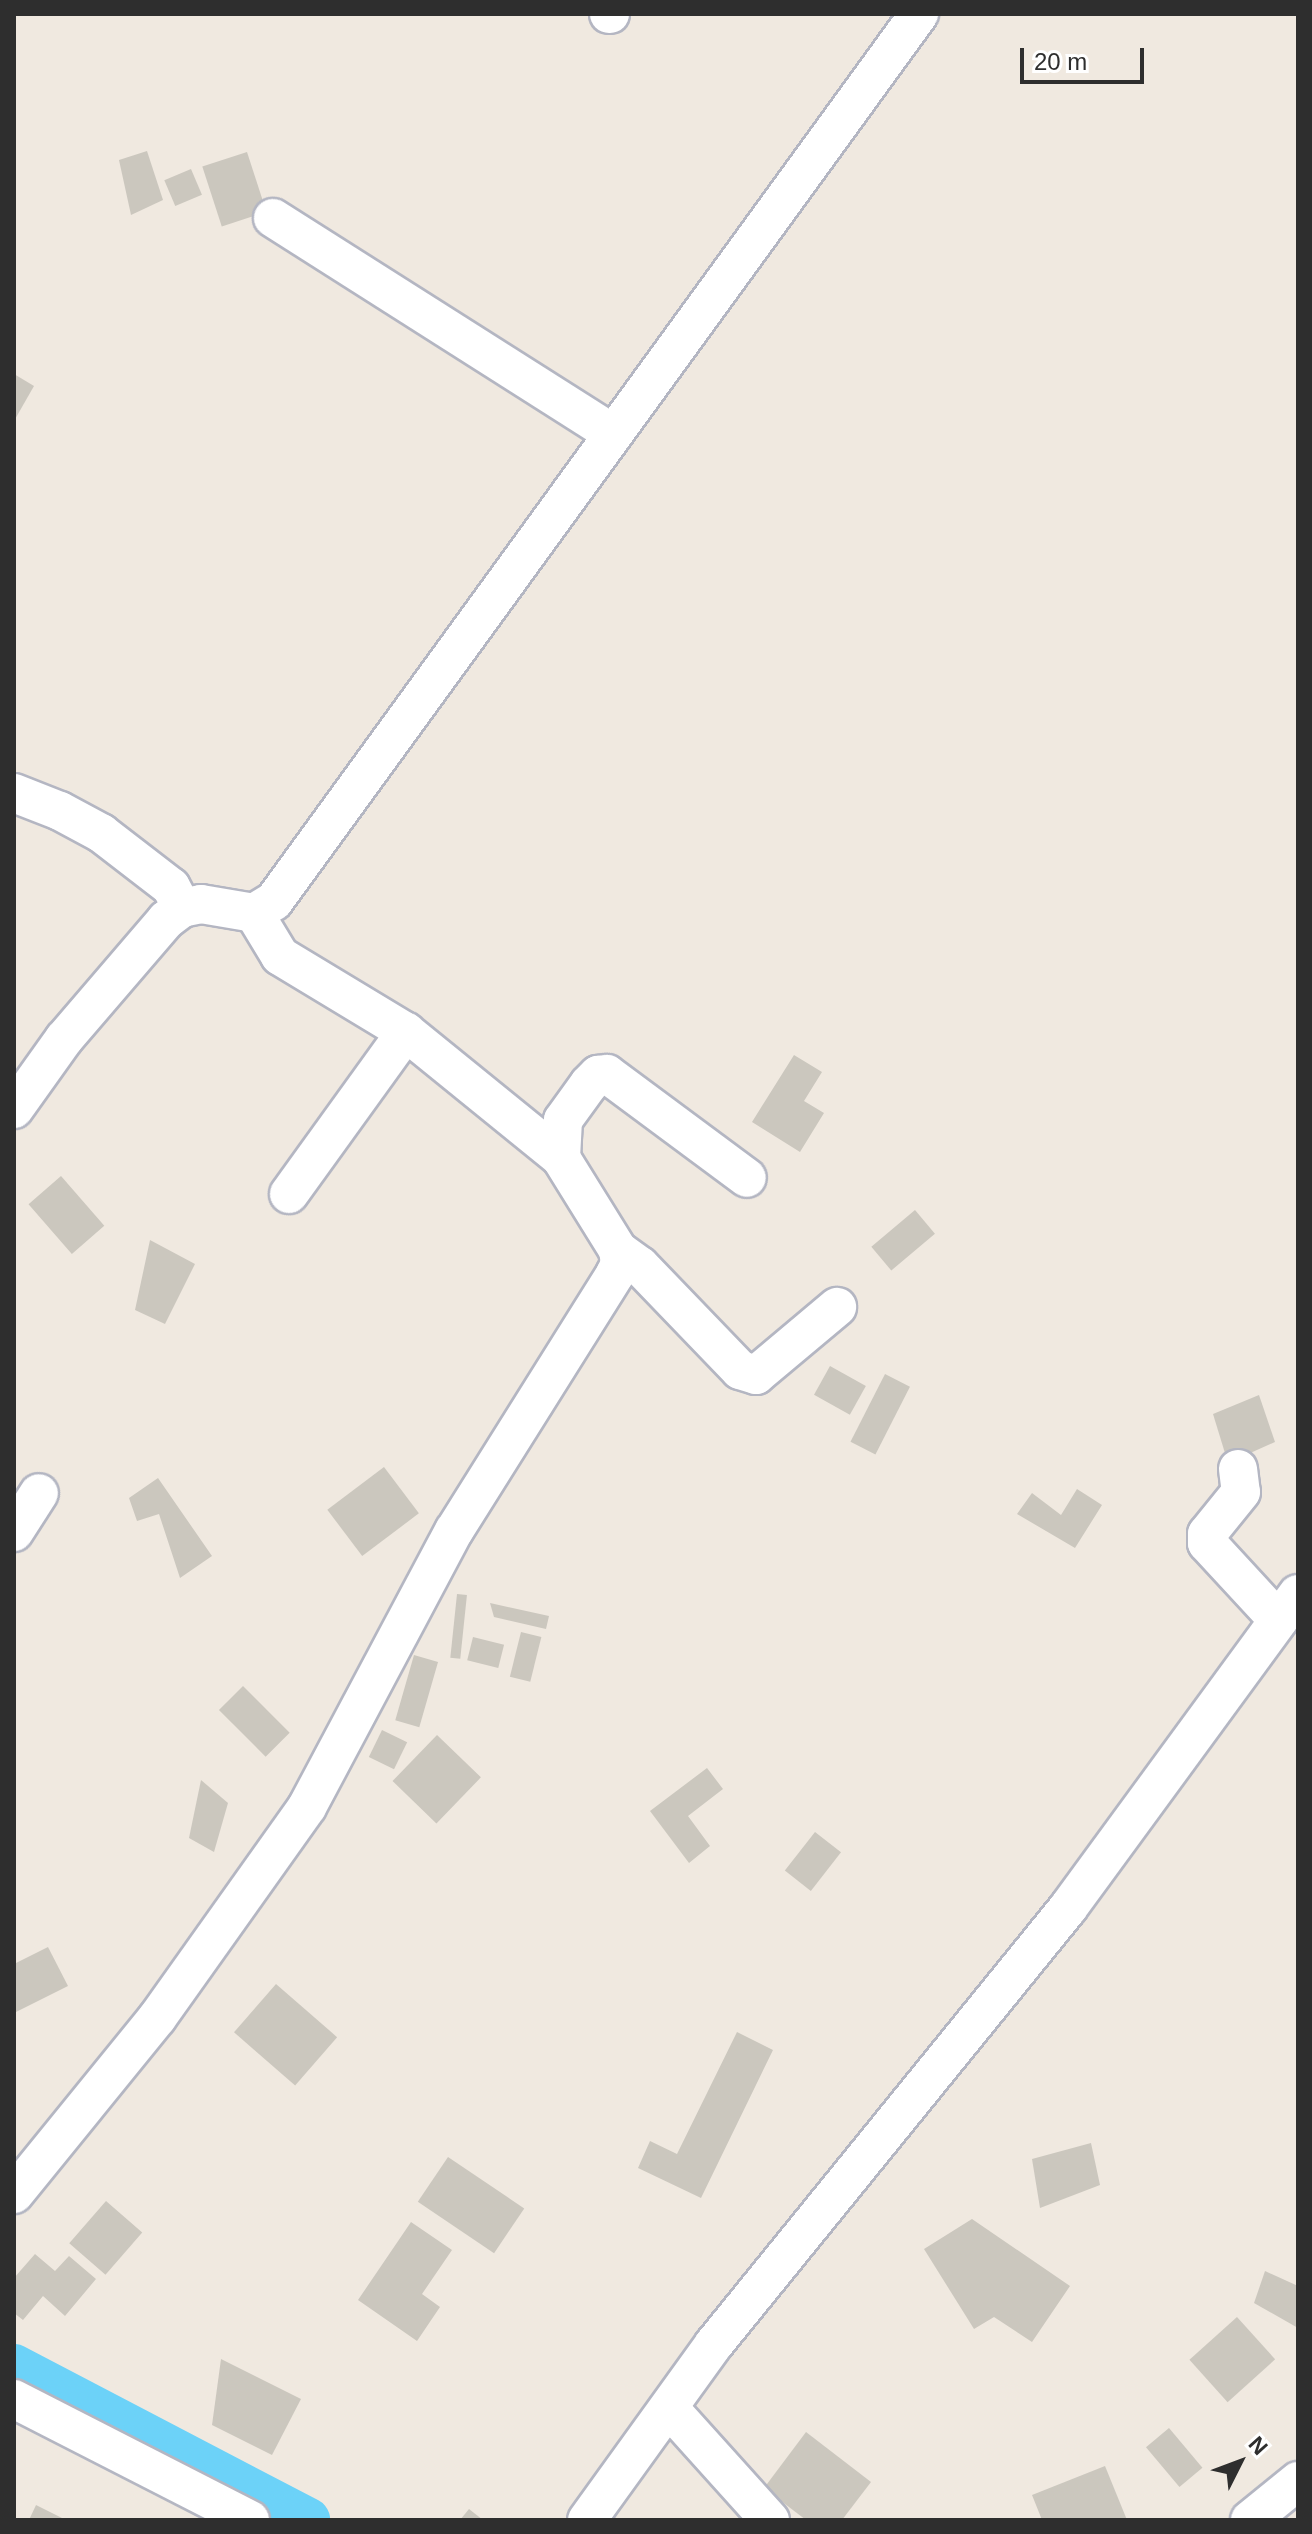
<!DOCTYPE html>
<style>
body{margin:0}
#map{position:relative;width:1312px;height:2534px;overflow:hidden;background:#f0e9e0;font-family:Helvetica,sans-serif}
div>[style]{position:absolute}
.canal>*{height:44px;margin:-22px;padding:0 22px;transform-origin:22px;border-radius:22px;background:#6cd2f8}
.building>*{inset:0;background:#cbc7be;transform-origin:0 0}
.roads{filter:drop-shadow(2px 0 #b4b6c2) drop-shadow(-2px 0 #b4b6c2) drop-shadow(0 2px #b4b6c2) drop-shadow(0 -2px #b4b6c2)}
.street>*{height:38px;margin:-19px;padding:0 19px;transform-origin:19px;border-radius:19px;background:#fff}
span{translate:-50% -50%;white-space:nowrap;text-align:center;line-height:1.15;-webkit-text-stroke:7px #fff;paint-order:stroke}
.frame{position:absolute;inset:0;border:16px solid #2e2e2e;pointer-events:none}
.north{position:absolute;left:1200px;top:2422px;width:80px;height:80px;-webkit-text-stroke:6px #fff;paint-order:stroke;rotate:48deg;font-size:22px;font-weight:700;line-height:32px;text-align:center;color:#2e2e2e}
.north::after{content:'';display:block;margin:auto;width:28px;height:36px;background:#2e2e2e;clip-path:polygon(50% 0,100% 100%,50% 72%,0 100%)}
.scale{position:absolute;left:1020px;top:48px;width:124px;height:36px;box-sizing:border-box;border:4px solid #2e2e2e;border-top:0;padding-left:10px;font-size:24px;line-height:28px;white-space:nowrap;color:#2e2e2e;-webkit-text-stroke:6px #fff;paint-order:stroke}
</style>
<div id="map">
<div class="canal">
<i style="left:14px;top:2366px;width:332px;rotate:27.6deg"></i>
</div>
<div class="building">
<i style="clip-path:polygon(147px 151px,163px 200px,131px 215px,119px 160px)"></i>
<i style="left:247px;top:152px;width:63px;height:47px;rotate:72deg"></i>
<i style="left:191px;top:169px;width:28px;height:29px;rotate:67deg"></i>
<i style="clip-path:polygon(14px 374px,34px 386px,14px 421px)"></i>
<i style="clip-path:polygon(794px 1055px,822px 1072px,804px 1101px,824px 1113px,800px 1152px,752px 1122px)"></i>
<i style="left:61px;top:1176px;width:66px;height:43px;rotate:49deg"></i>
<i style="left:915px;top:1210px;width:31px;height:57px;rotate:50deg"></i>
<i style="clip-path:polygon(150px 1240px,195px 1264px,165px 1324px,135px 1310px)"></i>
<i style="left:830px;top:1366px;width:41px;height:33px;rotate:29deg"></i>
<i style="left:885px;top:1374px;width:28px;height:76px;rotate:27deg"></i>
<i style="clip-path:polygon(1259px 1395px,1275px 1442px,1228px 1463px,1213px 1414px)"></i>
<i style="left:384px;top:1467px;width:58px;height:71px;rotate:53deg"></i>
<i style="clip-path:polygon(158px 1478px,212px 1556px,180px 1578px,159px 1514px,137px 1521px,129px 1498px)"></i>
<i style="clip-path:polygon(1077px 1489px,1102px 1505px,1075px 1548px,1017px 1514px,1032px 1493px,1061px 1515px)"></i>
<i style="left:457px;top:1594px;width:10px;height:64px;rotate:6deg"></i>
<i style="clip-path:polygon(490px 1603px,549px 1616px,546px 1629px,494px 1617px)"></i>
<i style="left:521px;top:1632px;width:21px;height:46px;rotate:14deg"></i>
<i style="left:473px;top:1637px;width:32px;height:24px;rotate:14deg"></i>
<i style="left:414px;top:1655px;width:25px;height:68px;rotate:16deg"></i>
<i style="left:243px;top:1686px;width:66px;height:34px;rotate:45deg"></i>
<i style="left:382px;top:1730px;width:28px;height:30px;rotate:26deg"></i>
<i style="left:437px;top:1735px;width:61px;height:64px;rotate:44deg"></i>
<i style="clip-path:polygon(707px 1768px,723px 1789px,688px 1816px,710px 1846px,689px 1863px,650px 1811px)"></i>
<i style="clip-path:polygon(201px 1780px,228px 1803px,214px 1852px,189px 1838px)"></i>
<i style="left:815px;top:1832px;width:33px;height:49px;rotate:38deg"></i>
<i style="clip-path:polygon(48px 1947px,68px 1986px,14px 2013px,14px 1964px)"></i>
<i style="left:276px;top:1984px;width:81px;height:64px;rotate:41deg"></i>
<i style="clip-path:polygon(737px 2032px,773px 2050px,701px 2198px,638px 2168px,650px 2141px,677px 2154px)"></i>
<i style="clip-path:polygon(1091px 2143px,1100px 2185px,1040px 2208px,1032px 2159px)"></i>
<i style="left:448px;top:2157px;width:92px;height:54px;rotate:34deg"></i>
<i style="left:106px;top:2201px;width:48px;height:56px;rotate:41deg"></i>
<i style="clip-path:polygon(972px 2219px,1070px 2286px,1032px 2342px,994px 2317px,974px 2329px,924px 2249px)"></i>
<i style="clip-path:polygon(411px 2222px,452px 2250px,422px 2294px,440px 2307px,417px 2341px,358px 2300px)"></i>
<i style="clip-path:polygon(35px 2254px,55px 2271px,69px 2256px,96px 2279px,65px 2316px,43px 2296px,23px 2320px,14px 2313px,14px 2278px)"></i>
<i style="clip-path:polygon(1265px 2271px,1298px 2286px,1298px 2328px,1254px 2303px)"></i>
<i style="left:1237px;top:2317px;width:57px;height:64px;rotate:48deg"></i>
<i style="clip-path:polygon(221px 2359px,301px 2399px,272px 2455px,212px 2425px)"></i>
<i style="left:1169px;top:2428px;width:52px;height:30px;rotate:50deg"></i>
<i style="clip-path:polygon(806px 2432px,871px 2482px,842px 2520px,806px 2520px,764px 2488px)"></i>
<i style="clip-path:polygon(1105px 2466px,1127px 2520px,1042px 2520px,1032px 2495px)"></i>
<i style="clip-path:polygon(36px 2505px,66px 2520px,29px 2520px)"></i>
<i style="clip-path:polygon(469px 2509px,483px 2520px,460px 2520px)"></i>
</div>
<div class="roads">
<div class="street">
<i style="left:609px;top:14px;width:1px"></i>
<i style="left:273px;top:218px;width:403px;rotate:32.4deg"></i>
<i style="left:14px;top:793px;width:49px;rotate:21.4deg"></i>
<i style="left:60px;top:811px;width:47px;rotate:28.2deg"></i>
<i style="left:101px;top:833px;width:88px;rotate:37.6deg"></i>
<i style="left:171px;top:887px;width:24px;rotate:62deg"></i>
<i style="left:254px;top:913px;width:50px;rotate:58.8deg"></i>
<i style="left:280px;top:956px;width:147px;rotate:31.1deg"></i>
<i style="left:406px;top:1032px;width:200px;rotate:39.1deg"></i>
<i style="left:14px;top:1109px;width:86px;rotate:-54.5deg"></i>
<i style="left:64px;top:1039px;width:157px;rotate:-49.4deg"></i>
<i style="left:166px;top:920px;width:20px;rotate:-37deg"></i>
<i style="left:182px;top:908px;width:19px;rotate:-12deg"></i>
<i style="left:201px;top:904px;width:54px;rotate:9.6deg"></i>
<i style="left:254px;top:913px;width:23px;rotate:-31deg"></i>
<i style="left:274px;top:901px;width:1097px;rotate:-53.98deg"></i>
<i style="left:289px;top:1194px;width:200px;rotate:-54.2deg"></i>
<i style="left:618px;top:1250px;width:27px;rotate:36deg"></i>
<i style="left:640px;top:1266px;width:144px;rotate:46.1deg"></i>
<i style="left:740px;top:1370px;width:17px;rotate:17deg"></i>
<i style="left:756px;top:1375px;width:106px;rotate:-40deg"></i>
<i style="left:1238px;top:1469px;width:23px;rotate:83deg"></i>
<i style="left:1241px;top:1492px;width:54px;rotate:129deg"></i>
<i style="left:1207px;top:1534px;width:9px;rotate:90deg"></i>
<i style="left:1207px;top:1543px;width:105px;rotate:47.3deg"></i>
<i style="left:14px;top:1532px;width:46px;rotate:-57.3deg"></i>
<i style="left:14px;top:2194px;width:227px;rotate:-50.9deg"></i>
<i style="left:157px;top:2018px;width:259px;rotate:-54.6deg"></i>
<i style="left:307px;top:1807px;width:313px;rotate:-62deg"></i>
<i style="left:454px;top:1531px;width:303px;rotate:-57.9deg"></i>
<i style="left:615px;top:1274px;width:11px;rotate:-63deg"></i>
<i style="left:620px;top:1264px;width:14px;rotate:-98deg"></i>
<i style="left:618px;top:1250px;width:108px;rotate:-121.8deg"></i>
<i style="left:561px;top:1158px;width:38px;rotate:-87deg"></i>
<i style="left:563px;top:1120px;width:44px;rotate:-54.2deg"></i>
<i style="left:589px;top:1084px;width:13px;rotate:-45deg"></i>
<i style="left:598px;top:1075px;width:9px;rotate:-6deg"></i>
<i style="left:607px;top:1074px;width:174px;rotate:36.6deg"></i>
<i style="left:14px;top:2399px;width:265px;rotate:27.1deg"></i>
<i style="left:669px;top:2408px;width:151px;rotate:48deg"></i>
<i style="left:587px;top:2520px;width:217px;rotate:-54.2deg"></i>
<i style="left:714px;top:2344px;width:562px;rotate:-50.93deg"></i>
<i style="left:1068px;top:1908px;width:389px;rotate:-53.8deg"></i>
<i style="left:1250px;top:2520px;width:62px;rotate:-39.1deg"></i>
</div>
</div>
<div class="frame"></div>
<div class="north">N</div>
<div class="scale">20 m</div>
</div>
